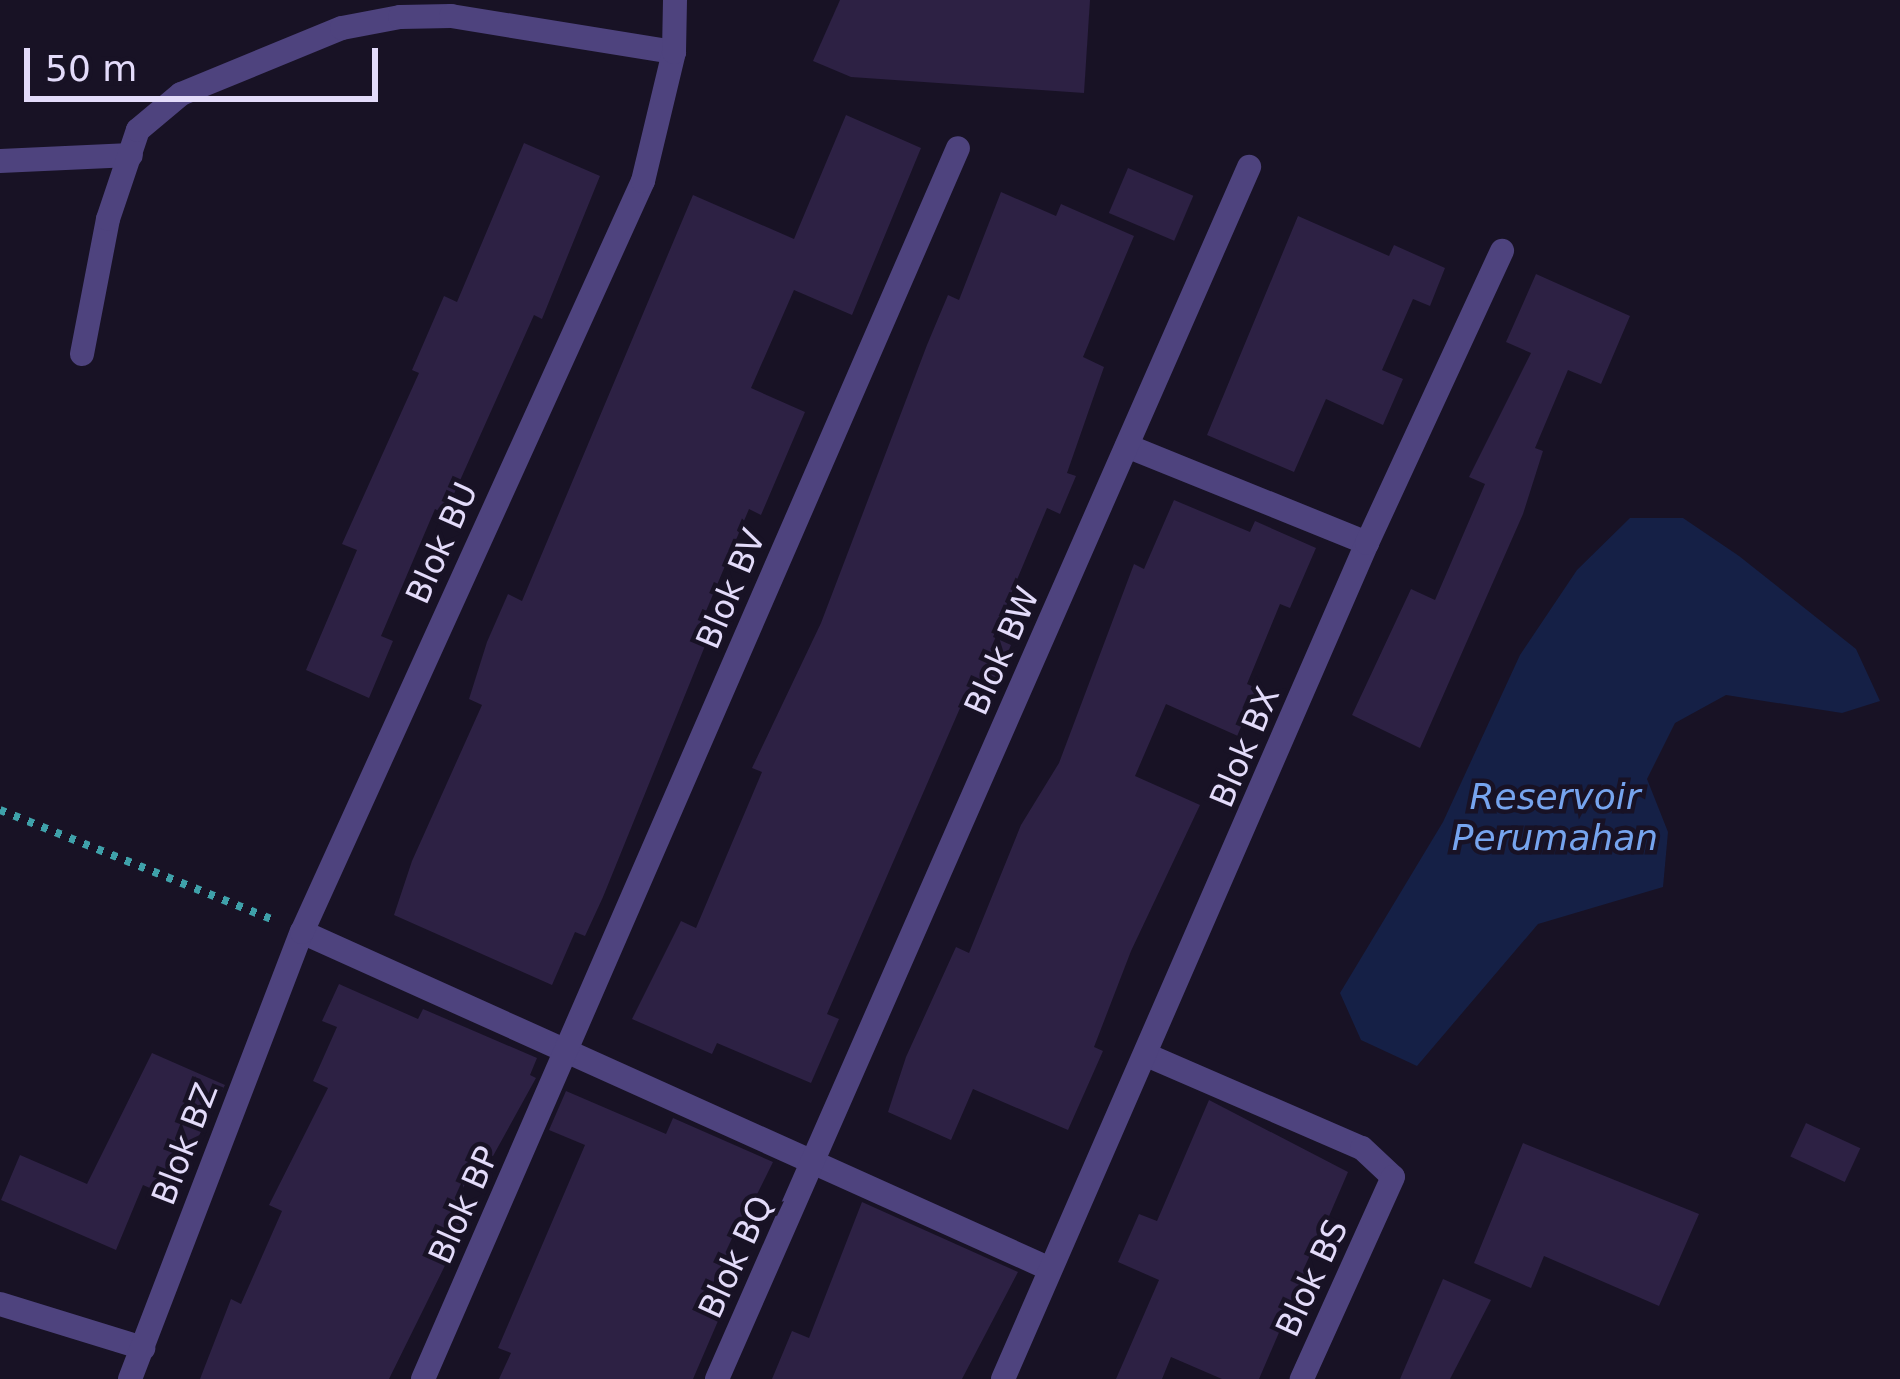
<!DOCTYPE html>
<style>
body{margin:0}
#map{position:relative;width:1900px;height:1379px;overflow:hidden;background:#181225;font-family:"DejaVu Sans",sans-serif}
div>[style]{position:absolute}
.water>*{inset:0;background:#152046}
.building>*{inset:0;background:#2d2144;transform-origin:0 0}
.path>*{height:8px;margin-top:-4px;transform-origin:0;background:repeating-linear-gradient(90deg,#3fa1aa 0 6px,transparent 0 15px)}
.minor>*{height:24px;margin:-12px;padding:0 12px;transform-origin:12px;border-radius:12px;background:#4e437e}
span{translate:-50% -50%;white-space:nowrap;text-align:center;line-height:1.15;-webkit-text-stroke:9px #181225;paint-order:stroke}
.street-label{font-size:33px;color:#e3dbfa}
.water-label{font-size:36px;color:#76a4ee;font-style:italic}
.scale{position:absolute;left:24px;top:48px;width:354px;height:54px;box-sizing:border-box;border:6px solid #e3dbfa;border-top:0;padding-left:15px;font-size:36px;line-height:42px;white-space:nowrap;color:#e3dbfa;-webkit-text-stroke:9px #181225;paint-order:stroke}
</style>
<div id="map">
<div class="water">
<i style="clip-path:polygon(1630px 518px,1683px 518px,1739px 556px,1856px 649px,1880px 701px,1842px 713px,1726px 695px,1675px 723px,1647px 779px,1668px 832px,1663px 887px,1538px 924px,1417px 1066px,1361px 1040px,1340px 993px,1443px 822px,1520px 655px,1577px 570px)"></i>
</div>
<div class="building">
<i style="clip-path:polygon(840px 0,1090px 0,1084px 93px,851px 77px,813px 61px)"></i>
<i style="clip-path:polygon(846px 115px,921px 148px,852px 315px,794px 290px,751px 388px,805px 412px,761px 515px,749px 509px,698px 630px,709px 636px,603px 897px,585px 936px,575px 932px,552px 985px,394px 915px,412px 861px,482px 705px,469px 699px,487px 642px,508px 594px,522px 601px,693px 195px,794px 239px)"></i>
<i style="clip-path:polygon(524px 143px,600px 176px,542px 319px,534px 315px,445px 514px,435px 509px,381px 636px,393px 641px,369px 698px,306px 670px,357px 550px,342px 544px,419px 373px,412px 370px,444px 296px,457px 302px)"></i>
<i style="left:1128px;top:168px;width:71px;height:49px;rotate:23deg"></i>
<i style="clip-path:polygon(1001px 192px,1056px 216px,1061px 204px,1134px 236px,1083px 357px,1104px 367px,1067px 473px,1076px 476px,1060px 514px,1047px 508px,993px 637px,1011px 645px,987px 701px,967px 692px,827px 1014px,839px 1019px,811px 1083px,717px 1043px,712px 1054px,632px 1019px,681px 921px,696px 928px,762px 772px,752px 768px,821px 623px,927px 345px,948px 295px,959px 300px)"></i>
<i style="clip-path:polygon(1298px 216px,1389px 256px,1394px 245px,1445px 268px,1430px 306px,1413px 299px,1382px 370px,1403px 379px,1383px 425px,1326px 399px,1294px 472px,1207px 435px)"></i>
<i style="clip-path:polygon(1536px 274px,1630px 316px,1601px 384px,1568px 370px,1535px 448px,1543px 451px,1523px 514px,1420px 748px,1352px 715px,1411px 589px,1435px 600px,1485px 484px,1469px 477px,1531px 353px,1506px 342px)"></i>
<i style="clip-path:polygon(1174px 500px,1250px 532px,1255px 521px,1316px 548px,1290px 608px,1280px 604px,1247px 684px,1259px 689px,1238px 736px,1166px 704px,1135px 776px,1200px 805px,1131px 951px,1094px 1047px,1103px 1051px,1068px 1130px,973px 1089px,951px 1140px,888px 1112px,906px 1057px,956px 947px,969px 953px,1021px 825px,1059px 763px,1134px 564px,1144px 569px)"></i>
<i style="clip-path:polygon(339px 984px,418px 1019px,423px 1009px,537px 1058px,530px 1075px,536px 1078px,493px 1156px,480px 1150px,450px 1218px,465px 1225px,389px 1379px,200px 1379px,231px 1299px,241px 1304px,282px 1211px,269px 1205px,328px 1088px,313px 1081px,337px 1027px,322px 1021px)"></i>
<i style="clip-path:polygon(152px 1053px,225px 1085px,168px 1196px,143px 1185px,116px 1250px,1px 1200px,20px 1155px,87px 1184px)"></i>
<i style="clip-path:polygon(566px 1091px,666px 1134px,673px 1118px,773px 1162px,705px 1299px,724px 1307px,693px 1379px,499px 1379px,511px 1353px,498px 1348px,585px 1145px,549px 1130px)"></i>
<i style="clip-path:polygon(1209px 1100px,1348px 1172px,1259px 1379px,1222px 1379px,1171px 1357px,1162px 1379px,1116px 1379px,1159px 1280px,1118px 1262px,1139px 1214px,1157px 1221px)"></i>
<i style="left:1806px;top:1123px;width:60px;height:37px;rotate:25deg"></i>
<i style="clip-path:polygon(1523px 1143px,1699px 1214px,1659px 1306px,1544px 1256px,1531px 1288px,1474px 1263px)"></i>
<i style="clip-path:polygon(862px 1202px,1018px 1272px,962px 1379px,772px 1379px,792px 1331px,809px 1338px)"></i>
<i style="clip-path:polygon(1443px 1279px,1491px 1300px,1450px 1379px,1400px 1379px)"></i>
</div>
<div class="path">
<i style="left:0;top:810px;width:292px;rotate:21.9deg"></i>
</div>
<div class="minor">
<i style="left:0;top:161px;width:131px;rotate:-2.6deg"></i>
<i style="left:82px;top:354px;width:137px;rotate:-79.1deg"></i>
<i style="left:108px;top:219px;width:94px;rotate:-71.4deg"></i>
<i style="left:138px;top:130px;width:56px;rotate:-39.9deg"></i>
<i style="left:181px;top:94px;width:174px;rotate:-22.3deg"></i>
<i style="left:342px;top:28px;width:59px;rotate:-10.7deg"></i>
<i style="left:400px;top:17px;width:51px;rotate:-1.1deg"></i>
<i style="left:451px;top:16px;width:226px;rotate:9.2deg"></i>
<i style="left:1127px;top:446px;width:259px;rotate:22deg"></i>
<i style="left:302px;top:932px;width:818px;rotate:24.25deg"></i>
<i style="left:1149px;top:1056px;width:232px;rotate:23.4deg"></i>
<i style="left:1362px;top:1148px;width:42px;rotate:43.1deg"></i>
<i style="left:1393px;top:1177px;width:222px;rotate:114.3deg"></i>
<i style="left:0;top:1304px;width:150px;rotate:17.1deg"></i>
<i style="left:130px;top:1379px;width:479px;rotate:-69deg"></i>
<i style="left:302px;top:932px;width:825px;rotate:-65.58deg"></i>
<i style="left:643px;top:181px;width:133px;rotate:-76.5deg"></i>
<i style="left:674px;top:52px;width:52px;rotate:-88.9deg"></i>
<i style="left:423px;top:1379px;width:1342px;rotate:-66.51deg"></i>
<i style="left:717px;top:1379px;width:1324px;rotate:-66.3deg"></i>
<i style="left:1003px;top:1379px;width:912px;rotate:-66.47deg"></i>
<i style="left:1367px;top:543px;width:322px;rotate:-65.2deg"></i>
</div>
<div class="street-label">
<span style="left:442px;top:543px;rotate:-66deg">Blok BU</span>
<span style="left:731px;top:589px;rotate:-67deg">Blok BV</span>
<span style="left:1002px;top:651px;rotate:-66deg">Blok BW</span>
<span style="left:1245px;top:747px;rotate:-67deg">Blok BX</span>
<span style="left:185px;top:1144px;rotate:-69deg">Blok BZ</span>
<span style="left:464px;top:1205px;rotate:-66deg">Blok BP</span>
<span style="left:736px;top:1257px;rotate:-65deg">Blok BQ</span>
<span style="left:1312px;top:1278px;rotate:-65deg">Blok BS</span>
</div>
<div class="water-label">
<span style="left:1555px;top:817px">Reservoir<br>Perumahan</span>
</div>
<div class="scale">50 m</div>
</div>
